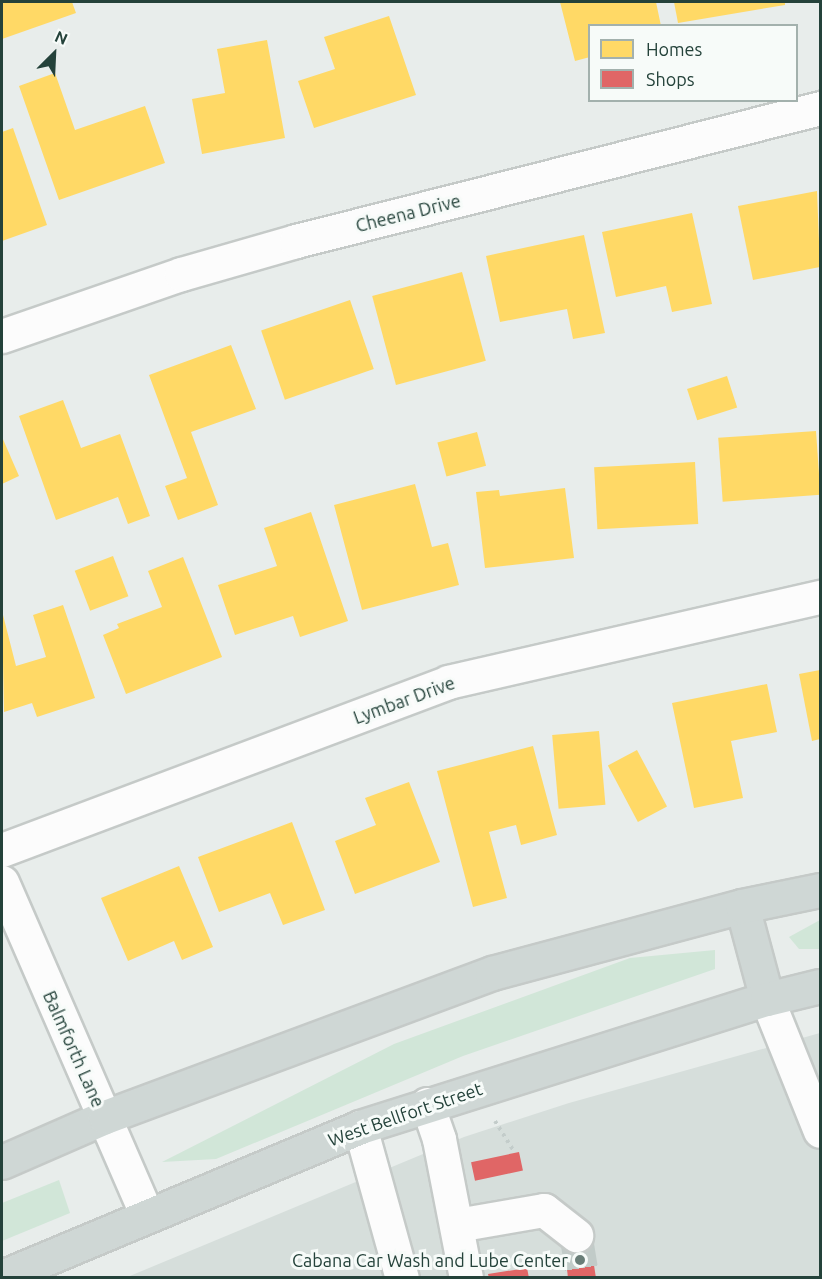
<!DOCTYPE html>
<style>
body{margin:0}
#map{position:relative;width:822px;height:1279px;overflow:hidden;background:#e8edeb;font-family:Ubuntu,sans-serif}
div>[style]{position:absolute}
.built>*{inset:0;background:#d6dedb}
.green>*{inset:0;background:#d1e6d8}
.homes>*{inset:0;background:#ffd966;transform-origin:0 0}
.shops>*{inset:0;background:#e06666;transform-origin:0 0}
.minor-tunnel>*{height:33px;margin-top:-16.5px;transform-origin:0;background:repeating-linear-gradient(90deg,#c1cbc8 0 33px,transparent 0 49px)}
.path>*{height:4px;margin-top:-2px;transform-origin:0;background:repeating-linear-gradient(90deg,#c3ccca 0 3px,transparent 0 7.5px)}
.roads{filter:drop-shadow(2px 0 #c5cac8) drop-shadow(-2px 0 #c5cac8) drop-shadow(0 2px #c5cac8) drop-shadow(0 -2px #c5cac8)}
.minor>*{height:33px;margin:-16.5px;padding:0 16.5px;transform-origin:16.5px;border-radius:16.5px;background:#fcfcfc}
.major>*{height:33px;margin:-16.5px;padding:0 16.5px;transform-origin:16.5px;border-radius:16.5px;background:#cfd7d5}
.dots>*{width:16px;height:16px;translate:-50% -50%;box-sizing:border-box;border:3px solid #f7fbf9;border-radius:50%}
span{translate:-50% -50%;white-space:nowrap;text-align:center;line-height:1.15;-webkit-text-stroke:6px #f7fbf9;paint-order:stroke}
.street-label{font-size:18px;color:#24423a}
.poi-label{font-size:18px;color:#24423a}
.right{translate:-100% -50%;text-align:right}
.frame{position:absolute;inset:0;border:3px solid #24423a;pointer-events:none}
.legend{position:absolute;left:588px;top:24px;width:210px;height:78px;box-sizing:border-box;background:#f7fbf9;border:2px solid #a3b1ad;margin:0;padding:8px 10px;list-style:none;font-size:18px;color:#24423a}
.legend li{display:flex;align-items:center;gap:12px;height:30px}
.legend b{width:30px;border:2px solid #a3b1ad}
.north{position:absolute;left:24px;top:24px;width:60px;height:60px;-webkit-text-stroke:4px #f7fbf9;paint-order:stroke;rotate:24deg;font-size:16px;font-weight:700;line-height:24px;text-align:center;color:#24423a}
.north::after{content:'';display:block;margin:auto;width:21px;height:27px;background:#24423a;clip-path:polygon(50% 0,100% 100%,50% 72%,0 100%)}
</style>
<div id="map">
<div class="built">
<i style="clip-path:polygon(820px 1033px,820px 1277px,125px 1278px,464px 1137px,569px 1103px)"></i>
</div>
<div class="green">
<i style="clip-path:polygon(820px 920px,820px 949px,799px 949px,789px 937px)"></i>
<i style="clip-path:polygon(715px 950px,715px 969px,463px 1056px,216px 1159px,162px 1162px,394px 1044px,630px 958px)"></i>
<i style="clip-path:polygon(59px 1180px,70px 1213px,2px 1241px,2px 1203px)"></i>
</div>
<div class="homes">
<i style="clip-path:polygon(2px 2px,72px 2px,76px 13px,2px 39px)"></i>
<i style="clip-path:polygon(560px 2px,656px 2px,661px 26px,590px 26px,590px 57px,575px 61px)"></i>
<i style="clip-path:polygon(674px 2px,785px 2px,785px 5px,678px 23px)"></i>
<i style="clip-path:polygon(389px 16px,416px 95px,314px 128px,298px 81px,335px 69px,324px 37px)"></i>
<i style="clip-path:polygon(267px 40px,285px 138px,202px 154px,192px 99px,225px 93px,217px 49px)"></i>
<i style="clip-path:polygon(55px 73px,75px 130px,145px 106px,165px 163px,59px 200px,19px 86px)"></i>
<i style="clip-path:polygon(13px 128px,47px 225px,2px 241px,2px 132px)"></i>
<i style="clip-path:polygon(817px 191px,820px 267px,753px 280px,738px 206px)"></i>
<i style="clip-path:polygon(692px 213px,712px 304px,672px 312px,666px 286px,616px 297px,602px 232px)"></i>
<i style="clip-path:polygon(584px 235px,605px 333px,573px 339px,567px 309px,500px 322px,486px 256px)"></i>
<i style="left:462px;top:272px;width:92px;height:93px;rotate:75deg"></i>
<i style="left:350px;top:300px;width:73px;height:94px;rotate:71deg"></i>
<i style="clip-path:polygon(231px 345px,256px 409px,191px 432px,218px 505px,178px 520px,165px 486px,187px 478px,149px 375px)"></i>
<i style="left:727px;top:376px;width:33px;height:42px;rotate:72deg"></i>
<i style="clip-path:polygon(63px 400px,81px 448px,120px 434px,150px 516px,128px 524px,118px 497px,56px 520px,19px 416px)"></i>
<i style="left:816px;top:431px;width:64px;height:98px;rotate:86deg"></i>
<i style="left:477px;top:432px;width:35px;height:41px;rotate:75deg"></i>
<i style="clip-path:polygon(2px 437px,19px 476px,2px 484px)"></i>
<i style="left:695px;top:462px;width:62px;height:101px;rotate:87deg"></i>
<i style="clip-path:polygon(415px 484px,432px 547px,448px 543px,459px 585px,362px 610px,334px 505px)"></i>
<i style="clip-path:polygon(565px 488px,574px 558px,485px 568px,476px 492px,499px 490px,500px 496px)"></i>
<i style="clip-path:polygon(311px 512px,348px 621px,300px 637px,293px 616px,235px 635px,218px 585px,277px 566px,264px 528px)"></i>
<i style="left:113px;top:556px;width:43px;height:41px;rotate:69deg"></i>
<i style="clip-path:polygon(183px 557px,222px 657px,126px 694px,103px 635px,119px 628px,117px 624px,162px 607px,148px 571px)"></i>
<i style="clip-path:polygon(63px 605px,95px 698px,37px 717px,32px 703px,4px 712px,2px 611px,16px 666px,46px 657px,33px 615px)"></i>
<i style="clip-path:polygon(820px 670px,820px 739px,812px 741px,799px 674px)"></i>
<i style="clip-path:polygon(767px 684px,777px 732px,731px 741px,743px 798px,694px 808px,672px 703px)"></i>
<i style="left:599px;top:731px;width:74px;height:47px;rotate:85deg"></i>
<i style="clip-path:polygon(533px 746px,557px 835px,521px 845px,516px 825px,489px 832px,507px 898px,473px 907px,437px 771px)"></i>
<i style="left:637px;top:750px;width:64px;height:33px;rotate:62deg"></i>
<i style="clip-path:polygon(409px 782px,440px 862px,355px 894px,335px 841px,376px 825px,365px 798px)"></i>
<i style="clip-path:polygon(292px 822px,325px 910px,283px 925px,270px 893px,219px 912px,198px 857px)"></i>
<i style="clip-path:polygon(179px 866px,213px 947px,182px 960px,174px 941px,128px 961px,101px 898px)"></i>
</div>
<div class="shops">
<i style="left:519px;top:1152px;width:19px;height:49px;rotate:78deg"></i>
<i style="clip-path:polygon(590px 1240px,596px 1278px,568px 1278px,564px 1243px)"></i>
<i style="clip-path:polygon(527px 1268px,529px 1278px,489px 1278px,488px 1274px)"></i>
</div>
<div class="minor-tunnel">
<i style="left:576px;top:1235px;width:44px;rotate:80.8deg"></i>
</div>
<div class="path">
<i style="left:495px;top:1121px;width:36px;rotate:58deg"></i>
</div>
<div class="roads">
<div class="minor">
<i style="left:2px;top:336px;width:189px;rotate:-19.1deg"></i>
<i style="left:181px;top:274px;width:120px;rotate:-16deg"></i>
<i style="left:296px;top:241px;width:541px;rotate:-14.24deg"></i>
<i style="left:2px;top:850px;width:477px;rotate:-20.6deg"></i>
<i style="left:448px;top:682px;width:382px;rotate:-12.9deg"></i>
<i style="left:2px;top:882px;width:363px;rotate:66.5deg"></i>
<i style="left:767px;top:999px;width:142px;rotate:68.1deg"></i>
<i style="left:427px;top:1104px;width:37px;rotate:71deg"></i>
<i style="left:439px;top:1139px;width:142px;rotate:79deg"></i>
<i style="left:360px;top:1127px;width:157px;rotate:74.5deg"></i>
<i style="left:457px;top:1225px;width:88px;rotate:-9.8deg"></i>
<i style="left:544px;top:1210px;width:41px;rotate:38deg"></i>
</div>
<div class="major">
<i style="left:742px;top:906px;width:96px;rotate:75deg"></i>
<i style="left:2px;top:1162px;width:112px;rotate:-23.6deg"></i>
<i style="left:105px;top:1117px;width:413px;rotate:-20.4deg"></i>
<i style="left:492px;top:973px;width:259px;rotate:-15deg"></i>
<i style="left:742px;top:906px;width:80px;rotate:-11.6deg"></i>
<i style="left:2px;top:1277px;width:388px;rotate:-22.7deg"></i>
<i style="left:360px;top:1127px;width:427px;rotate:-17.5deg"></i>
<i style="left:767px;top:999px;width:55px;rotate:-13.8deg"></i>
</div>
</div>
<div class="dots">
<i style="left:580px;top:1260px;background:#697e78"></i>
</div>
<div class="street-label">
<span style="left:408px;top:213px;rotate:-14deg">Cheena Drive</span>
<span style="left:404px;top:700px;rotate:-20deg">Lymbar Drive</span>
<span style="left:74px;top:1049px;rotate:66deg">Balmforth Lane</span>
<span style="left:405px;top:1114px;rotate:-19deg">West Bellfort Street</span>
</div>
<div class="poi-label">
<span class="right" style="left:568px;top:1260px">Cabana Car Wash and Lube Center</span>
</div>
<div class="frame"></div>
<ul class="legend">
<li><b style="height:16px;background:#ffd966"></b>Homes</li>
<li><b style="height:16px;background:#e06666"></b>Shops</li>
</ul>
<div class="north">N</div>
</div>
